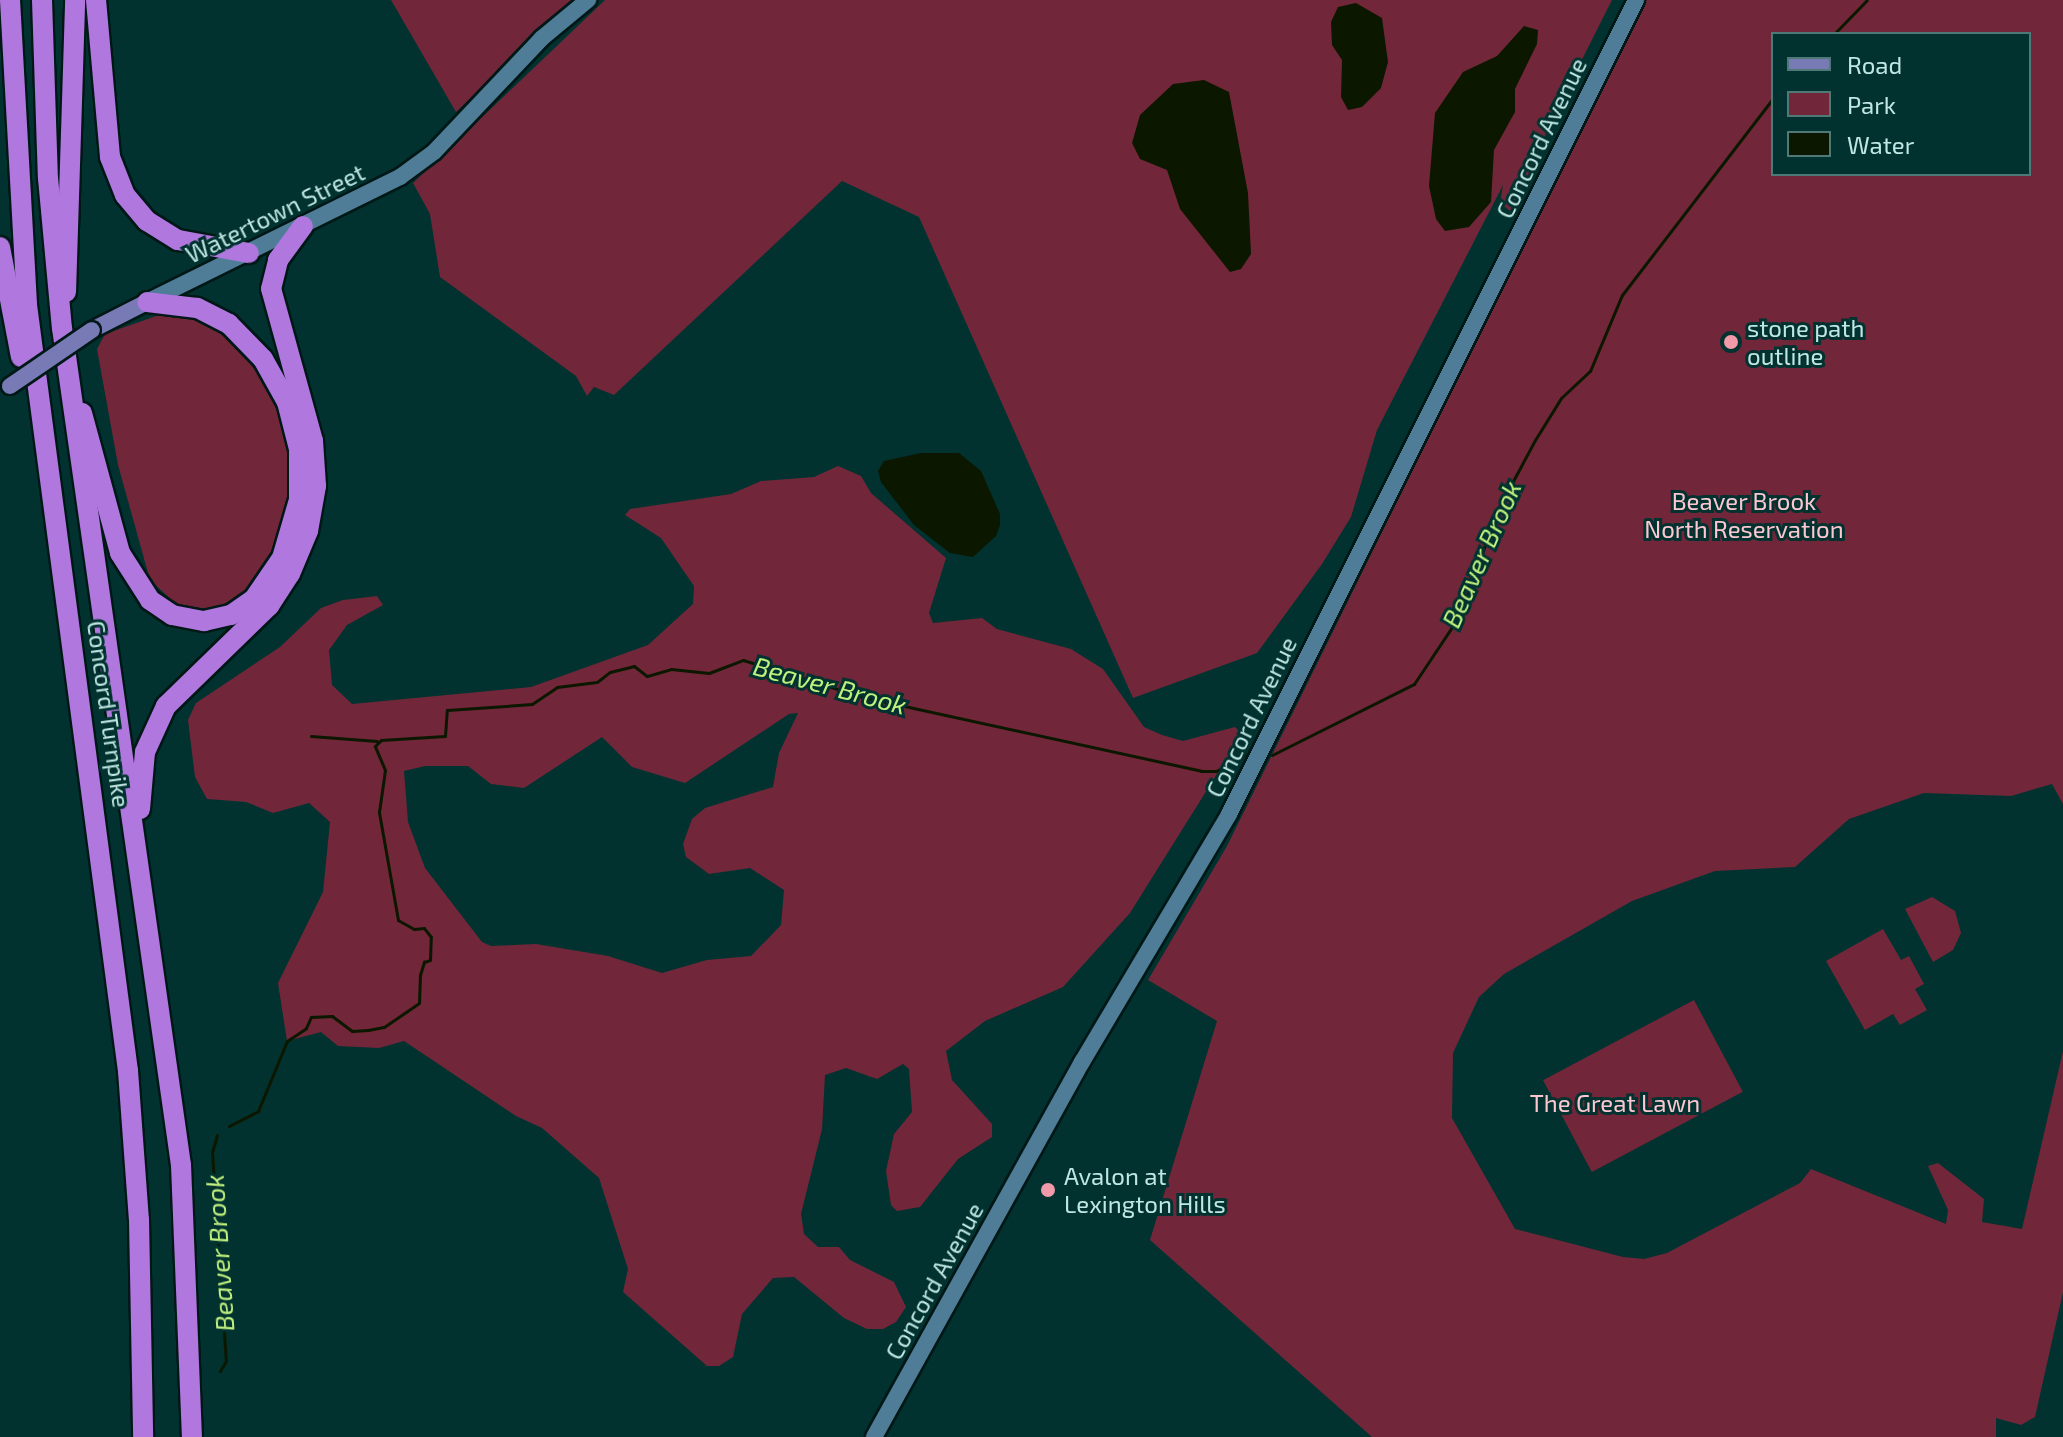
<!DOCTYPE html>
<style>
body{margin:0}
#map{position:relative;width:2063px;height:1437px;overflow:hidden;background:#01322f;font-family:"Exo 2",sans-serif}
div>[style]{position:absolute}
.green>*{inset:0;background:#712739;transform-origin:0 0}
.water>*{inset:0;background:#0c1700}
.stream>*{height:3px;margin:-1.5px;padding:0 1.5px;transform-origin:1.5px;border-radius:1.5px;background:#0c1700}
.roads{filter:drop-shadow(2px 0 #001816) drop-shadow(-2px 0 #001816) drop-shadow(0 2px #001816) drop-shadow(0 -2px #001816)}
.secondary>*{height:16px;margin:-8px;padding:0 8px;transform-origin:8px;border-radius:8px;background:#4f7c97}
.primary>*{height:16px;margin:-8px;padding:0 8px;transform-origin:8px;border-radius:8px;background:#787ab6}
.highway>*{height:20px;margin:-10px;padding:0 10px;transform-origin:10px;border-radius:10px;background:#b077df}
.bridges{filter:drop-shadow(2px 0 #001816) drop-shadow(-2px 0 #001816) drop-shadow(0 2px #001816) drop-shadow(0 -2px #001816)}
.primary-bridge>*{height:16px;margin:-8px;padding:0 8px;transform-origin:8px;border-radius:8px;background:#787ab6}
.dots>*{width:22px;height:22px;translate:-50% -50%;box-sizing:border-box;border:4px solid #01322f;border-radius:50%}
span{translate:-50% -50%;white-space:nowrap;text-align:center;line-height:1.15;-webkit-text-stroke:6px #01322f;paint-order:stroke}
.street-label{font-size:24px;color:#c0e7e3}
.poi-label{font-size:24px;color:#c0e7e3}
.left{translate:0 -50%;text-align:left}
.park-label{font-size:24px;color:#fcc7d0}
.water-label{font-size:26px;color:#c0f07e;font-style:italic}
.legend{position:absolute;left:1771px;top:32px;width:260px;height:144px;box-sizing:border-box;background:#01322f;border:2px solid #4d7a77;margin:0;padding:10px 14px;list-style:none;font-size:24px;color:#c0e7e3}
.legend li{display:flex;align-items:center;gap:16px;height:40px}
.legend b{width:40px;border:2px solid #4d7a77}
</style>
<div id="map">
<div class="green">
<i style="clip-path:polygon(391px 0,572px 0,456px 112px)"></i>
<i style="clip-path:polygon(605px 0,1612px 0,1551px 121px,1527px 181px,1510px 211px,1500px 203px,1503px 185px,1377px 430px,1351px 517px,1322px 564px,1257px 653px,1133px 698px,919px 217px,842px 181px,614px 395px,594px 387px,587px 396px,576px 376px,440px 277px,430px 214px,413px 183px)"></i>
<i style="clip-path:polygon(evenodd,1645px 0,2063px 0,2063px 804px,2052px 784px,2011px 796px,1924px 793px,1849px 819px,1795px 867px,1715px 871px,1632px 901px,1504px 974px,1479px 997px,1453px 1053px,1452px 1118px,1515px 1229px,1623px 1257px,1644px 1259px,1667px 1253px,1800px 1183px,1811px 1169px,1946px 1224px,1948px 1210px,1928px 1166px,1938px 1163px,1984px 1199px,1982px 1222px,2022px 1229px,2063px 1051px,2063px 1292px,2035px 1417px,2021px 1425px,1996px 1418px,1996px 1437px,1372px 1437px,1150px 1240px,1217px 1021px,1148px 980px,1227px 846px,1645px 0,1773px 34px,2029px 34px,2029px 174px,1773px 174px,1773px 34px)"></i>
<i style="clip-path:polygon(159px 315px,189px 317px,232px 339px,278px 397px,292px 437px,294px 486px,274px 555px,253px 587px,235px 603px,213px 610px,176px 604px,150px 580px,118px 465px,97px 349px,105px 334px)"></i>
<i style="clip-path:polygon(evenodd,838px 466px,861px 476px,871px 493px,946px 558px,929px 613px,933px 623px,982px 618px,997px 629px,1071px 649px,1103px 669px,1144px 727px,1162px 735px,1183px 741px,1235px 727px,1242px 734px,1130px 913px,1063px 987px,985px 1021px,946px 1051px,952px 1080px,992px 1124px,992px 1137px,958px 1159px,920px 1207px,897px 1211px,891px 1205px,886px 1171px,894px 1134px,912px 1112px,909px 1069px,903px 1064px,877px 1079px,846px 1068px,825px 1075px,822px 1129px,801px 1214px,804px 1234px,818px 1247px,839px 1247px,850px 1260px,894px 1282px,906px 1307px,896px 1322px,883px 1329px,867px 1329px,844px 1318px,794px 1277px,773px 1278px,742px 1314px,733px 1357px,719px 1366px,707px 1366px,623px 1292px,628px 1269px,599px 1178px,542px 1128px,516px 1116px,404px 1041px,379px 1048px,338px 1046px,321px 1032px,287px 1041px,278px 983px,323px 892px,330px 822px,309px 803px,273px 813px,246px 802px,207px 799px,195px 777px,188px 720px,196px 703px,280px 647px,321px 608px,343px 600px,377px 596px,383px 605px,347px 625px,329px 650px,332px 685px,352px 704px,531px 687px,648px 645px,693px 604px,694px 586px,661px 538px,625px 515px,630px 509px,731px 494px,761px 481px,814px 477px,838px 466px,798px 713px,779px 753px,773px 787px,705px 808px,692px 819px,683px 844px,686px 857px,709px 874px,750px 868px,784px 890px,781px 925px,751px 956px,707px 960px,662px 973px,608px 956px,536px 944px,491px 946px,482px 942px,425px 868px,408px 822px,404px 771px,425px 766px,468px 766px,491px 784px,524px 788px,602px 737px,632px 767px,685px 783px,789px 714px,798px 713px)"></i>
<i style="clip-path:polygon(1932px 897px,1955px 911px,1961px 933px,1953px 950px,1933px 962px,1905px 909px)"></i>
<i style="clip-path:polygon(1883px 929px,1901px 960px,1909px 956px,1924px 984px,1915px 989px,1927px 1010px,1900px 1025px,1893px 1014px,1865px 1030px,1826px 961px)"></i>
<i style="left:1694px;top:1000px;width:104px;height:171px;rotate:62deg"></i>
</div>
<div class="water">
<i style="clip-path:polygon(1356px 3px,1382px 18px,1388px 62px,1381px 88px,1362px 107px,1348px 110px,1341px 97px,1342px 60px,1332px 45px,1331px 22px,1338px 7px)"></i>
<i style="clip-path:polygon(1524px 26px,1538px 30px,1537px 44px,1515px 89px,1515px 112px,1494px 150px,1491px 202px,1469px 227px,1445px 231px,1436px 219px,1429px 186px,1435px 113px,1463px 72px,1497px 56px)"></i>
<i style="clip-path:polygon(1204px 80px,1229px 92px,1248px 193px,1251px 254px,1241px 269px,1230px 272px,1180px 209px,1167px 170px,1140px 159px,1132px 143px,1140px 115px,1173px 84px)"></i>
<i style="clip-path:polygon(921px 453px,959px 453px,981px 471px,1000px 514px,1000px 525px,996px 536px,973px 557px,950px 553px,914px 525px,881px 482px,878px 471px,884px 461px)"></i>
</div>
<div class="stream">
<i style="left:1834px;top:34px;width:47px;rotate:-45.9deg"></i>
<i style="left:311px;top:736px;width:66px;rotate:4.3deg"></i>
<i style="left:1272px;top:755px;width:159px;rotate:-26.6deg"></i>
<i style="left:1414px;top:684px;width:83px;rotate:-56.3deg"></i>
<i style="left:1460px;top:615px;width:113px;rotate:-70.3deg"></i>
<i style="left:1498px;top:509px;width:78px;rotate:-61.8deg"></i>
<i style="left:1535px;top:440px;width:49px;rotate:-58.2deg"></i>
<i style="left:1561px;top:398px;width:40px;rotate:-43deg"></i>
<i style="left:1590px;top:371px;width:82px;rotate:-67.2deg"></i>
<i style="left:1622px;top:295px;width:248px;rotate:-52.5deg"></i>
<i style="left:229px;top:1126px;width:33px;rotate:-27deg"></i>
<i style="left:258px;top:1111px;width:76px;rotate:-67.5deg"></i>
<i style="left:287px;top:1041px;width:23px;rotate:-34deg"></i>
<i style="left:306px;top:1028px;width:12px;rotate:-66deg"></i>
<i style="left:311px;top:1017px;width:21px;rotate:-3deg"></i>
<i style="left:332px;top:1016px;width:25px;rotate:37deg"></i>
<i style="left:352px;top:1031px;width:16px;rotate:-4deg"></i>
<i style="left:368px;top:1030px;width:16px;rotate:-11deg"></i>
<i style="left:384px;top:1027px;width:42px;rotate:-34.4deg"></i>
<i style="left:419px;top:1003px;width:28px;rotate:-88deg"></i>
<i style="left:420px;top:975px;width:14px;rotate:-73deg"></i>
<i style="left:424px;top:962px;width:6px;rotate:-18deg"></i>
<i style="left:430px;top:960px;width:23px;rotate:-88deg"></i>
<i style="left:431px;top:937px;width:11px;rotate:-128deg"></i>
<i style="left:424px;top:928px;width:10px;rotate:174deg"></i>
<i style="left:414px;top:929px;width:18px;rotate:-151deg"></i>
<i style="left:398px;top:920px;width:110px;rotate:-100deg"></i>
<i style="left:379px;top:812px;width:42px;rotate:-81.9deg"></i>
<i style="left:385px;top:770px;width:26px;rotate:-113deg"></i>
<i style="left:375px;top:746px;width:8px;rotate:-45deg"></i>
<i style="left:381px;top:740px;width:64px;rotate:-3.6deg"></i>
<i style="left:445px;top:736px;width:26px;rotate:-86deg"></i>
<i style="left:447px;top:710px;width:85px;rotate:-4deg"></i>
<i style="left:532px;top:704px;width:30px;rotate:-34deg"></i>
<i style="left:557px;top:687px;width:40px;rotate:-7.1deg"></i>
<i style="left:597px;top:682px;width:16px;rotate:-38deg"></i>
<i style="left:610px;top:672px;width:25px;rotate:-14deg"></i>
<i style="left:634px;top:666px;width:16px;rotate:38deg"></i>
<i style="left:647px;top:676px;width:25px;rotate:-16deg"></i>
<i style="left:671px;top:669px;width:38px;rotate:6deg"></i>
<i style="left:709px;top:673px;width:36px;rotate:-21deg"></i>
<i style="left:743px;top:660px;width:126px;rotate:17.1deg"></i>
<i style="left:863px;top:697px;width:346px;rotate:12.3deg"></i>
<i style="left:1201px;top:771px;width:15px"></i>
<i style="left:1216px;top:771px;width:36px;rotate:-28deg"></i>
<i style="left:217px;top:1135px;width:18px;rotate:106deg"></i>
<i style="left:212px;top:1152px;width:209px;rotate:86.2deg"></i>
<i style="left:226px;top:1361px;width:12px;rotate:121deg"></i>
</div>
<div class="roads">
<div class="secondary">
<i style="left:147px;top:302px;width:282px;rotate:-26.3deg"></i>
<i style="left:400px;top:177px;width:42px;rotate:-36.3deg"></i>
<i style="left:434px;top:152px;width:157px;rotate:-46.5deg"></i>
<i style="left:542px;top:38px;width:60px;rotate:-39.6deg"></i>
<i style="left:874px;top:1437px;width:429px;rotate:-61deg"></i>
<i style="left:1082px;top:1062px;width:288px;rotate:-59.3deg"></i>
<i style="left:1229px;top:814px;width:910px;rotate:-63.43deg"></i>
</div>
<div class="primary">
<i style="left:92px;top:330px;width:62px;rotate:-27deg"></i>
</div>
<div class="highway">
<i style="left:10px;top:0;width:305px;rotate:86.8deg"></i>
<i style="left:27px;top:305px;width:773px;rotate:82.49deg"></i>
<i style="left:128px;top:1071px;width:149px;rotate:85.8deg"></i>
<i style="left:139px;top:1220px;width:217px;rotate:88.9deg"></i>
<i style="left:42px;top:0;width:178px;rotate:88.1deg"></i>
<i style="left:48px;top:178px;width:151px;rotate:84.7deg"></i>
<i style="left:62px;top:328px;width:845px;rotate:81.91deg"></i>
<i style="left:181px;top:1165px;width:272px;rotate:87.7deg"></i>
<i style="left:96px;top:0;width:158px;rotate:84.9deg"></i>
<i style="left:110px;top:157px;width:41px;rotate:68.5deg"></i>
<i style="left:125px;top:195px;width:34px;rotate:50deg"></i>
<i style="left:147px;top:221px;width:36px;rotate:32deg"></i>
<i style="left:178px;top:240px;width:72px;rotate:10.4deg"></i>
<i style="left:0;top:247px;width:112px;rotate:79.2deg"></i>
<i style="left:66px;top:292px;width:292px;rotate:-88.2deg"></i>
<i style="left:82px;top:413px;width:145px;rotate:74.8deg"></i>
<i style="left:120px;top:553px;width:56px;rotate:57.4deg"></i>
<i style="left:150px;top:600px;width:27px;rotate:34deg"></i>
<i style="left:172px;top:615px;width:33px;rotate:11deg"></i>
<i style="left:204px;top:621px;width:28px;rotate:-13deg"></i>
<i style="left:231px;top:615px;width:28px;rotate:-35deg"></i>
<i style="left:254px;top:599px;width:50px;rotate:-55.7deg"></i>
<i style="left:282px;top:558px;width:60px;rotate:-73.7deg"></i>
<i style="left:299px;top:500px;width:51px;rotate:-90deg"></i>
<i style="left:299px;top:449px;width:49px;rotate:-104.3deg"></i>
<i style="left:287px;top:402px;width:49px;rotate:-119.2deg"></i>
<i style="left:263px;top:359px;width:49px;rotate:-134.2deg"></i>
<i style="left:229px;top:324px;width:36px;rotate:-153deg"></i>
<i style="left:197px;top:308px;width:50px;rotate:-173.2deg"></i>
<i style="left:140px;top:809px;width:57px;rotate:-85deg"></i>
<i style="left:145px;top:752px;width:51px;rotate:-65.5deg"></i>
<i style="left:166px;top:706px;width:144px;rotate:-44.2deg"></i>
<i style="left:269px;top:606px;width:38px;rotate:-57deg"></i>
<i style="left:290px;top:574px;width:47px;rotate:-67.3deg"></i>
<i style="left:308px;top:531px;width:46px;rotate:-79.9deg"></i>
<i style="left:316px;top:486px;width:45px;rotate:-93.8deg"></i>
<i style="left:313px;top:441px;width:158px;rotate:-105.4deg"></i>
<i style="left:271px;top:289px;width:30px;rotate:-76deg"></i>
<i style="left:278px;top:260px;width:42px;rotate:-53.7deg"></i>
</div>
</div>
<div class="bridges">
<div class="primary-bridge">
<i style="left:10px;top:386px;width:99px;rotate:-34.3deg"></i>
</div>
</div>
<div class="dots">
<i style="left:1731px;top:342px;background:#f39aaa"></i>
<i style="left:1048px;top:1190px;background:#f39aaa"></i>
</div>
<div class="street-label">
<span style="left:1541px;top:138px;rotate:-64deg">Concord Avenue</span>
<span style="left:275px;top:213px;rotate:-26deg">Watertown Street</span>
<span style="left:109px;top:714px;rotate:82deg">Concord Turnpike</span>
<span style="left:1251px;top:717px;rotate:-64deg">Concord Avenue</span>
<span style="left:934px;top:1281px;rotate:-61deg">Concord Avenue</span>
</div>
<div class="poi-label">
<span class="left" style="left:1747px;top:342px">stone path<br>outline</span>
<span class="left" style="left:1064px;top:1190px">Avalon at<br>Lexington Hills</span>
</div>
<div class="park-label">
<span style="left:1744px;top:515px">Beaver Brook<br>North Reservation</span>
<span style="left:1615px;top:1103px">The Great Lawn</span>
</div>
<div class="water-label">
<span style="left:1481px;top:554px;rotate:-66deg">Beaver Brook</span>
<span style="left:830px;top:685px;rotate:15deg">Beaver Brook</span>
<span style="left:219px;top:1253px;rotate:-94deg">Beaver Brook</span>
</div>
<ul class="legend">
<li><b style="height:10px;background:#787ab6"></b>Road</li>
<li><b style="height:22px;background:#712739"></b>Park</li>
<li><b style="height:22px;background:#0c1700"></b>Water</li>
</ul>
</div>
